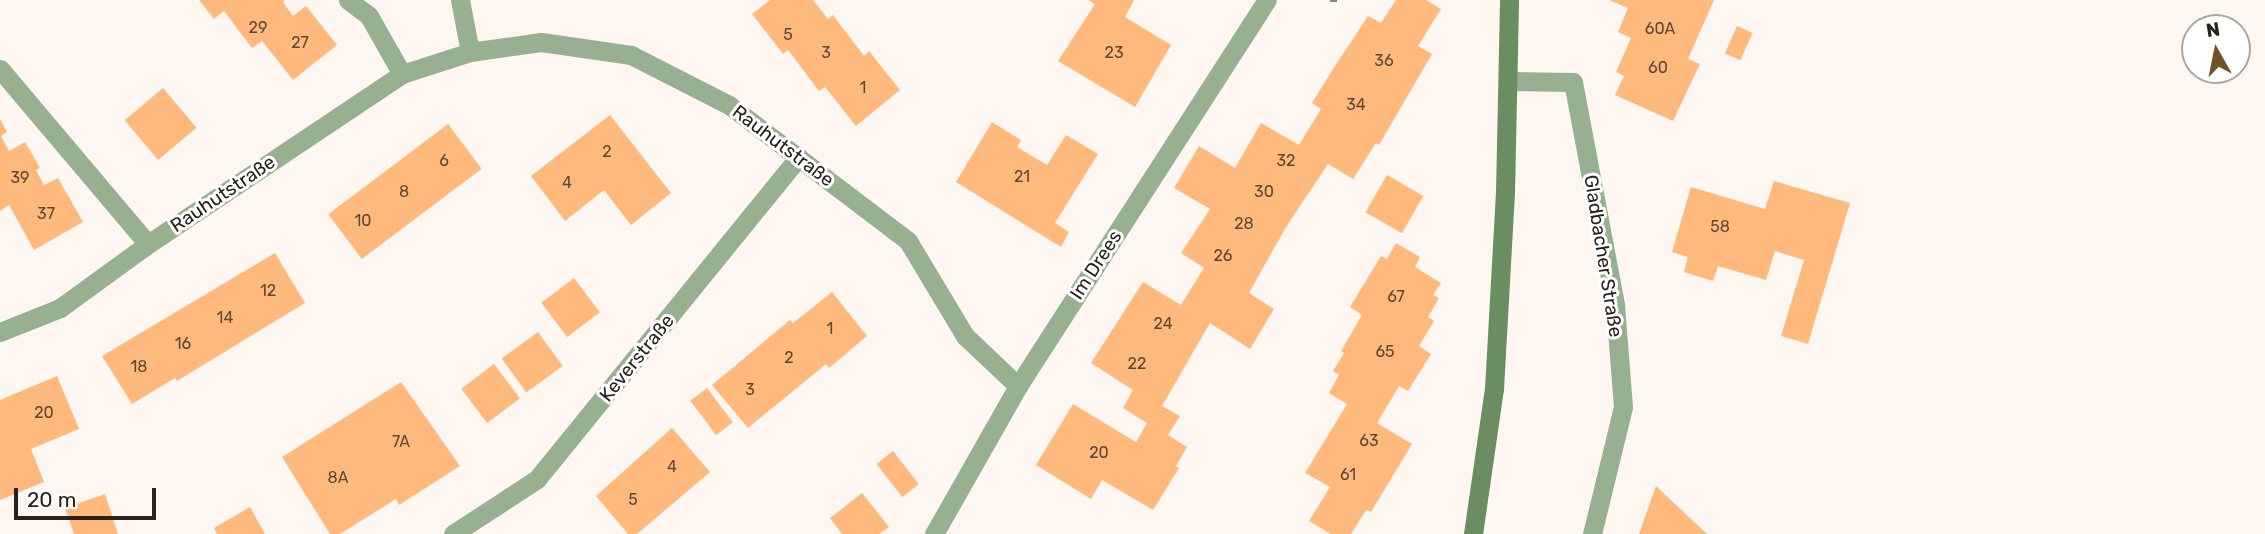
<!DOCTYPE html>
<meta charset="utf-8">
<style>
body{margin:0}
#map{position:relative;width:2265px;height:534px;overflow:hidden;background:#fef6f0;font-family:Rubik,sans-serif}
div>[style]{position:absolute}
.building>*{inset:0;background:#ffb97d;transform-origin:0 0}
.path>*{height:4.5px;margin-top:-2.25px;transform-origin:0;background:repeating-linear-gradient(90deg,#8c847e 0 7px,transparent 0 10.5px)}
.service>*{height:19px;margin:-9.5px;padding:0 9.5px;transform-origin:9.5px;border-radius:9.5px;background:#98b092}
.minor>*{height:19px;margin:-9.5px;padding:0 9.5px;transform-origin:9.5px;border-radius:9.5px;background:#98b092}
.secondary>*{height:19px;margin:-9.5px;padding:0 9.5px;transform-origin:9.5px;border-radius:9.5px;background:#6a8d61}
span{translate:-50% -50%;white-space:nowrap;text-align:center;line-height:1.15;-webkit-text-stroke:6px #fff;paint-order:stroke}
.number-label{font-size:16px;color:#5e4834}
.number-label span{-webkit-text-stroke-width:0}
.street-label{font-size:19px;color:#29221c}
.north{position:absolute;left:2181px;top:14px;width:70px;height:70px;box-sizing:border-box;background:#fff;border:2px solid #a9a7a4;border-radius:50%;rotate:351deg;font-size:19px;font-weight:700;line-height:28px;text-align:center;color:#29221c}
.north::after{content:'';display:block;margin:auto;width:24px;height:32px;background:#715227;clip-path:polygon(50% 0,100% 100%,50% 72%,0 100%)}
.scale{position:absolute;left:14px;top:488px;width:142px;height:32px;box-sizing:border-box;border:4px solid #29221c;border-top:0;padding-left:9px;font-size:21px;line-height:24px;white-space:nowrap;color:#29221c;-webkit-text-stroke:5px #fff;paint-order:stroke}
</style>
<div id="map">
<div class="building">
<i style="clip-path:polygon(199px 0,285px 0,283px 2px,293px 16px,306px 6px,337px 45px,293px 80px,262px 41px,252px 48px,224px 11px,214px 19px)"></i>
<i style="clip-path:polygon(770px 0,813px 0,828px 19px,833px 15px,864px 56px,869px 51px,900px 90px,856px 126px,825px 87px,819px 91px,788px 50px,783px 54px,752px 14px)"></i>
<i style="clip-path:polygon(1088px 0,1134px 0,1125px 17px,1171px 45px,1135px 107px,1058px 61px,1095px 4px)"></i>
<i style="clip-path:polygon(1396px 0,1426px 0,1441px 9px,1418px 46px,1432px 54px,1379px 145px,1376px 143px,1353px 179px,1328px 164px,1286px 227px,1249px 293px,1274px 309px,1250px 349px,1210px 323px,1162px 406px,1180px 416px,1168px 435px,1187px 447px,1176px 466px,1179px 468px,1153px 510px,1102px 480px,1091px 499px,1036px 465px,1073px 404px,1136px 442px,1147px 423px,1123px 408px,1133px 390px,1091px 363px,1143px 282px,1181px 305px,1204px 268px,1181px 253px,1210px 209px,1174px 188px,1199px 146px,1235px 168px,1261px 123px,1299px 145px,1321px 109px,1312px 103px,1335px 66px,1368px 16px,1381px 23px)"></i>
<i style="clip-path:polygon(1609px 0,1714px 0,1688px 59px,1700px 64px,1673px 121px,1615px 95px,1624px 76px,1616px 72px,1631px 38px,1618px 32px,1628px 8px)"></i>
<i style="left:1737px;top:26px;width:17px;height:30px;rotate:24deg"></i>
<i style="left:163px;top:88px;width:52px;height:50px;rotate:50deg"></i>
<i style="clip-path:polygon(610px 115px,671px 193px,631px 225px,604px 190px,565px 221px,531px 176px)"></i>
<i style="clip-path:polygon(0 119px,7px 132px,1px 136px,9px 151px,25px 142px,40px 168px,36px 170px,44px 185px,58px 178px,83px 222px,34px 250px,9px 205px,0 211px)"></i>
<i style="clip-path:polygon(992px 122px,1021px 140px,1017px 147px,1047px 165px,1066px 135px,1098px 154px,1055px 223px,1069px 232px,1061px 247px,956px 182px)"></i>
<i style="left:448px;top:124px;width:56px;height:150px;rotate:53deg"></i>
<i style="left:1387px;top:175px;width:42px;height:43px;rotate:30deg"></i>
<i style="clip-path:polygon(1774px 181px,1850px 203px,1808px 344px,1781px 336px,1804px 260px,1775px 251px,1766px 280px,1718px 266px,1713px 281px,1684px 272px,1688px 257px,1672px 252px,1691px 187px,1765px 209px)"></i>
<i style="clip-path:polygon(1396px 243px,1420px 257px,1415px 267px,1441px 283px,1433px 295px,1439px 298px,1428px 317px,1434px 321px,1419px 346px,1431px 354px,1408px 391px,1399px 386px,1377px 423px,1412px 444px,1371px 512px,1366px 510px,1351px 534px,1331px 534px,1309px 521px,1330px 487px,1305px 473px,1347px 404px,1329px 393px,1339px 375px,1333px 371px,1344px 353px,1341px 351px,1362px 315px,1350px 307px,1381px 256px,1387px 259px)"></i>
<i style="clip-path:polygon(275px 253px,305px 303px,177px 381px,175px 378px,132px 404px,102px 356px)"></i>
<i style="left:574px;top:278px;width:43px;height:41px;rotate:53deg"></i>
<i style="clip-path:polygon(832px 292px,867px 336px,829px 368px,826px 364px,748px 428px,712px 385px,790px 320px,793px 323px)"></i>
<i style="left:538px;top:332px;width:42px;height:45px;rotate:54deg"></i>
<i style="left:494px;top:364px;width:43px;height:41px;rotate:53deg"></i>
<i style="clip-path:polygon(57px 376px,79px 429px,31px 449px,44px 482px,0 500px,0 400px)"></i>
<i style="clip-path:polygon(401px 382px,460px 466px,399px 505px,396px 499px,340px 534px,330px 534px,282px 457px)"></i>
<i style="left:707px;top:388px;width:43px;height:21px;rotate:53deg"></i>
<i style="clip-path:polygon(672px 428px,710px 472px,637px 534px,628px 534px,596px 496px)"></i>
<i style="left:893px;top:451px;width:42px;height:21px;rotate:52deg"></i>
<i style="clip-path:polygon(1656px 486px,1707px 534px,1639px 534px)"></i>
<i style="clip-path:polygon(862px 493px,889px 527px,879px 534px,842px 534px,830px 518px)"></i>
<i style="clip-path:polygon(105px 494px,118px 534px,74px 534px,65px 508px)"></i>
<i style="clip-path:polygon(250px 507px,265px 534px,217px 534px,214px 528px)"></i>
</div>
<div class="path">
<i style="left:1330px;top:0;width:10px"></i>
</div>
<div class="service">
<i style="left:1508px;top:81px;width:65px;rotate:0.9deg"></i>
<i style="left:1573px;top:82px;width:227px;rotate:79.3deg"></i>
<i style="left:1615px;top:305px;width:102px;rotate:85.5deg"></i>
<i style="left:1623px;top:407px;width:131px;rotate:103.7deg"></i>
</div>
<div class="minor">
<i style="left:348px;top:0;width:26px;rotate:37deg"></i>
<i style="left:369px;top:16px;width:67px;rotate:60.4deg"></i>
<i style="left:460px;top:0;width:53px;rotate:79.1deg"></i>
<i style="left:0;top:69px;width:229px;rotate:49.8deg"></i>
<i style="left:0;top:332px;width:65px;rotate:-21.8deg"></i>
<i style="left:60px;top:308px;width:109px;rotate:-36deg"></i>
<i style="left:148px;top:244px;width:306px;rotate:-33.8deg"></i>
<i style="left:402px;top:74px;width:71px;rotate:-17.9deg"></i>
<i style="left:470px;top:52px;width:72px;rotate:-8deg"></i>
<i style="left:541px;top:42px;width:91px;rotate:8.2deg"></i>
<i style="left:631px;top:55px;width:110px;rotate:27deg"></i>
<i style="left:729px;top:105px;width:225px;rotate:37.2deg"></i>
<i style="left:908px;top:241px;width:111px;rotate:59deg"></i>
<i style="left:965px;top:336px;width:73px;rotate:43.3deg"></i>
<i style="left:453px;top:534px;width:100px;rotate:-33.2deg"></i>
<i style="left:537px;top:479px;width:415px;rotate:-50.9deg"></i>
<i style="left:934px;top:534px;width:170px;rotate:-60.4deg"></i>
<i style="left:1018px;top:386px;width:459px;rotate:-57.2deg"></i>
</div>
<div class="secondary">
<i style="left:1473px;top:534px;width:147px;rotate:-81.8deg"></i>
<i style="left:1494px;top:389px;width:196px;rotate:-86.8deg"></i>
<i style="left:1505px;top:193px;width:193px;rotate:-88.8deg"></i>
</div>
<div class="number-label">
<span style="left:258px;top:28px">29</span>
<span style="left:1660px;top:29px">60A</span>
<span style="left:788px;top:35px">5</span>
<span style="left:300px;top:43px">27</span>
<span style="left:826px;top:53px">3</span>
<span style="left:1114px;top:53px">23</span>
<span style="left:1384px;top:61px">36</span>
<span style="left:1658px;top:68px">60</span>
<span style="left:863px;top:88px">1</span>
<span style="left:1356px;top:105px">34</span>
<span style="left:607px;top:152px">2</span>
<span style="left:444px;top:161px">6</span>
<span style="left:1286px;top:161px">32</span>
<span style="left:1022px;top:177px">21</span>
<span style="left:20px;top:178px">39</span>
<span style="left:567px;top:183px">4</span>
<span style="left:404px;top:192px">8</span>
<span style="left:1264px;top:192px">30</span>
<span style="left:46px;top:214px">37</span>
<span style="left:363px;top:221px">10</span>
<span style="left:1244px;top:224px">28</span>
<span style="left:1720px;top:227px">58</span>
<span style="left:1223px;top:256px">26</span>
<span style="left:268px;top:291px">12</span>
<span style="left:1396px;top:297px">67</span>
<span style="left:225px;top:318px">14</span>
<span style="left:1163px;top:324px">24</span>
<span style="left:830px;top:329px">1</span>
<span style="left:183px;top:344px">16</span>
<span style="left:1385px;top:352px">65</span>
<span style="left:789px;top:358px">2</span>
<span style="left:1137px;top:364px">22</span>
<span style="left:139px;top:367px">18</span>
<span style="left:750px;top:390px">3</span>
<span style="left:44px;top:413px">20</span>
<span style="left:1369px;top:441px">63</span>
<span style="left:401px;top:442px">7A</span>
<span style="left:1099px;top:453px">20</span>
<span style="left:672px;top:467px">4</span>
<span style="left:1348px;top:475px">61</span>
<span style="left:338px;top:478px">8A</span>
<span style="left:633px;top:500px">5</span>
</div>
<div class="street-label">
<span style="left:783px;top:146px;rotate:37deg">Rauhutstraße</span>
<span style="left:223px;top:194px;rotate:-34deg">Rauhutstraße</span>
<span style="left:1603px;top:256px;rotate:81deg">Gladbacher Straße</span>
<span style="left:1096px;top:265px;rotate:-57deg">Im Drees</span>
<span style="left:637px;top:358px;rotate:-51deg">Keverstraße</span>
</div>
<div class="north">N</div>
<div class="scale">20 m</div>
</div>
